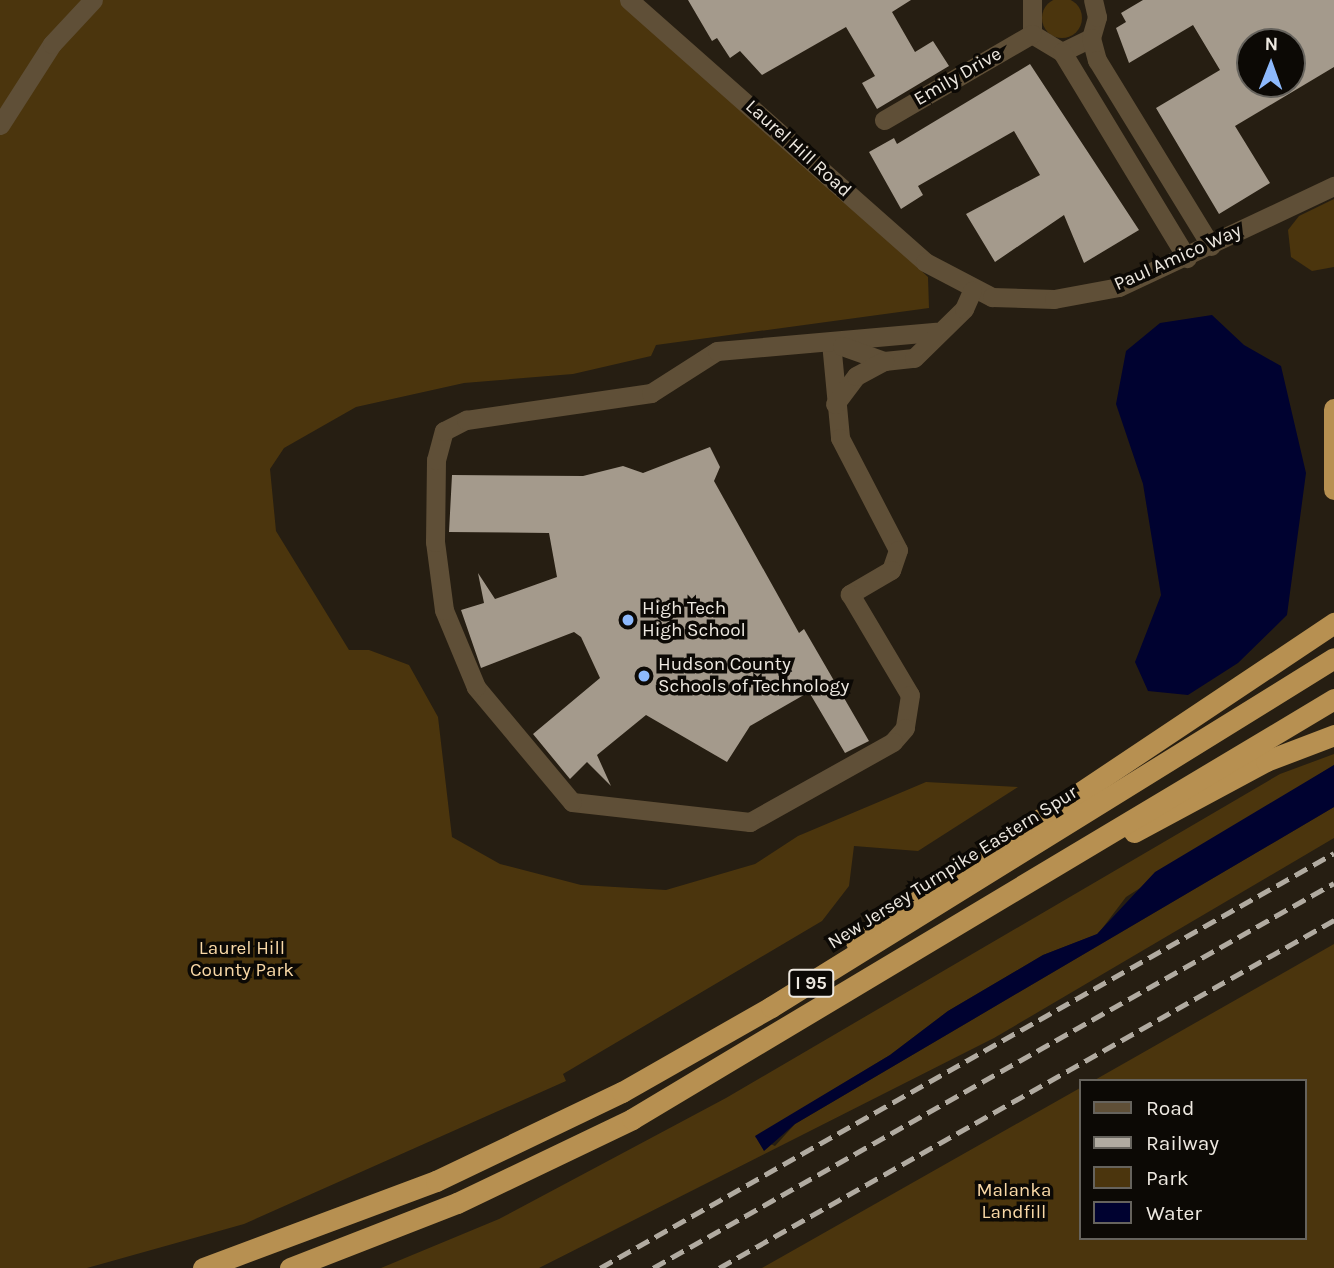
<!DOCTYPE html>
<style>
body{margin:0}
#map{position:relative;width:1334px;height:1268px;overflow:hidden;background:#261e12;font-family:Karla,sans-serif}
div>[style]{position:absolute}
.green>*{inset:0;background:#4b350d}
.round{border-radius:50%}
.water>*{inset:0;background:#000230}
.building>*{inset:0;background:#a49a8c}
.minor>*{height:19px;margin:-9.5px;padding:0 9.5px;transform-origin:9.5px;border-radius:9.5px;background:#5f4f37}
.highway>*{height:21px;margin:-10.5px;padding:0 10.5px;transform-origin:10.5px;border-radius:10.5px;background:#b79051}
.rail>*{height:4.5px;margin-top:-2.25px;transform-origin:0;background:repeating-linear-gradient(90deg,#b1aba1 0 14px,transparent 0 21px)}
.dots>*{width:19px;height:19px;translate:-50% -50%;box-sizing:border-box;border:4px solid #0c0905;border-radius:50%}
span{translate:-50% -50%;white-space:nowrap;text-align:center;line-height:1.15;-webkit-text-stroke:7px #0c0905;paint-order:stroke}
.shield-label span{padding:2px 5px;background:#0c0905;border:2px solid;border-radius:5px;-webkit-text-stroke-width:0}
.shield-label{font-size:18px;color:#eee9e1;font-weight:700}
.street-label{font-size:19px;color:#eee9e1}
.poi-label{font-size:19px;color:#eee9e1}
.left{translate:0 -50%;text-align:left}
.park-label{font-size:19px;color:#fad9a7}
.legend{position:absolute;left:1079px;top:1079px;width:228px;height:161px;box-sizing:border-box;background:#0c0905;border:2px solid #66635d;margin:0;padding:9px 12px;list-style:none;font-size:21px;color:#eee9e1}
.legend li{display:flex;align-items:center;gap:14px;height:35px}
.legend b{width:35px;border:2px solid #66635d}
.north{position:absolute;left:1236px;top:28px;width:70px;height:70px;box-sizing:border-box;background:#0c0905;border:2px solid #66635d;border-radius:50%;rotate:1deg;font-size:19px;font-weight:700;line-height:28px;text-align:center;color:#eee9e1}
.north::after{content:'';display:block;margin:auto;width:24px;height:32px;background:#8db9fc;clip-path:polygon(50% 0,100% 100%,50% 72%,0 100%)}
</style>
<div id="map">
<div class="green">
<i class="round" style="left:1042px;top:-2px;width:40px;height:40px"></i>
<i style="clip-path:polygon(0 0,631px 0,928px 277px,929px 308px,656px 345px,651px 356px,573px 374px,464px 383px,356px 407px,284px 448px,270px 469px,276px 531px,349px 650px,369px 650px,409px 665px,438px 717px,452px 837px,500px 864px,581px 885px,666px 890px,755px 864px,798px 836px,926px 782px,1018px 787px,918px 851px,854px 846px,849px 886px,822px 921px,563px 1074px,566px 1081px,244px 1224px,87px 1268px,0 1268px)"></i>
<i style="clip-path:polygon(1334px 199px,1334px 267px,1312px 271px,1291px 257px,1288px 230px,1299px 216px)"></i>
<i style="clip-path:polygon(1334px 754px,1334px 765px,1126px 897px,1098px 934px,1043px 955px,948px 1011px,890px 1055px,755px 1137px,775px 1146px,795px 1124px,1334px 807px,1334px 838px,994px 1038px,539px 1268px,381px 1268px,499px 1219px,726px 1098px,1280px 774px)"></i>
<i style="clip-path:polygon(1334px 944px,1334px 1268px,762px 1268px,1080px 1088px,1080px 1238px,1304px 1238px,1304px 1081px,1093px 1081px)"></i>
</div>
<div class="water">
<i style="clip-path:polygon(1212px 315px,1244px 345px,1281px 366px,1306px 473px,1287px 615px,1238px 663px,1188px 695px,1148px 691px,1135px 662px,1161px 595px,1143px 484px,1116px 404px,1126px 351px,1160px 323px)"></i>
<i style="clip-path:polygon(1334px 765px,1334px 807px,795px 1124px,764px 1151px,755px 1136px,890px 1055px,948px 1011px,1043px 955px,1097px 934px,1155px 872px)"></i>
</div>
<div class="building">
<i style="clip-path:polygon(688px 0,911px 0,892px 12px,915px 52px,933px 41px,949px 66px,877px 109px,862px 83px,875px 76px,846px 27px,762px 75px,740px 51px,730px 58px,717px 38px,712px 41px)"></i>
<i style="clip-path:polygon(evenodd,1143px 0,1334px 0,1334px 67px,1235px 126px,1270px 183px,1219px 214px,1156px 108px,1220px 70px,1193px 25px,1129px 63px,1116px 28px,1126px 22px,1121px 13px,1143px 0,1250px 42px,1292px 42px,1292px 84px,1250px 84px,1250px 42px)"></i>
<i style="clip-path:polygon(1030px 64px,1139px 230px,1084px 263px,1064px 215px,995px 262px,966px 214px,1040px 175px,1014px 131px,918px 186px,923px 195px,901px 209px,869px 152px,894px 138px,897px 144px)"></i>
<i style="clip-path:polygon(710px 447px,720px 467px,714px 481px,799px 633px,804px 629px,869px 741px,845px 753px,809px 692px,750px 726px,727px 762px,646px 715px,597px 755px,611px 786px,587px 762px,570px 779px,533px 734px,600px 678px,581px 637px,574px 632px,481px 668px,461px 610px,484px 603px,478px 573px,495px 599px,557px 577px,549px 533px,449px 532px,452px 475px,583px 476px,623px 466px,643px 473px)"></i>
</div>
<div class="minor">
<i style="left:629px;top:0;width:395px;rotate:41.5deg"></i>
<i style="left:925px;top:262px;width:76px;rotate:27.6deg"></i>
<i style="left:992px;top:297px;width:62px;rotate:1.8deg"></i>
<i style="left:1054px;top:299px;width:66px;rotate:-10.5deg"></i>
<i style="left:1119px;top:287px;width:238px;rotate:-25.2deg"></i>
<i style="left:1032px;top:0;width:34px;rotate:90deg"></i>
<i style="left:1032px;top:34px;width:35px;rotate:31deg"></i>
<i style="left:1062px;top:52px;width:32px;rotate:-26deg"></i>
<i style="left:1091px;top:38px;width:22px;rotate:-74deg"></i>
<i style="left:1097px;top:17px;width:17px;rotate:-103deg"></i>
<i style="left:1091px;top:38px;width:23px;rotate:75deg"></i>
<i style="left:1097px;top:60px;width:218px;rotate:58.5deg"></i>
<i style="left:1062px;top:52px;width:241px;rotate:58.8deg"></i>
<i style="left:884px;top:120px;width:171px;rotate:-30.2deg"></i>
<i style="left:0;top:125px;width:96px;rotate:-57.3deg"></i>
<i style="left:52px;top:44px;width:60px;rotate:-47deg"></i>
<i style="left:831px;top:342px;width:96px;rotate:84.6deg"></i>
<i style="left:840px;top:438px;width:126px;rotate:62.6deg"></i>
<i style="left:898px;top:550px;width:21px;rotate:109deg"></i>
<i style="left:891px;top:570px;width:48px;rotate:149.7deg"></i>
<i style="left:850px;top:594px;width:117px;rotate:59.3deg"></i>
<i style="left:910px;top:695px;width:33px;rotate:99deg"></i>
<i style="left:905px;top:728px;width:18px;rotate:131deg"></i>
<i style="left:893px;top:742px;width:164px;rotate:150.8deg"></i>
<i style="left:750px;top:822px;width:179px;rotate:-173.6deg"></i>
<i style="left:572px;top:802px;width:150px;rotate:-129.9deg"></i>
<i style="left:476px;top:687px;width:83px;rotate:-112.6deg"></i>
<i style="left:444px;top:610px;width:69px;rotate:-97.5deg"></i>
<i style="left:435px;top:542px;width:82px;rotate:-89.3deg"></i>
<i style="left:436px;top:460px;width:30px;rotate:-75deg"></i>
<i style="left:444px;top:431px;width:25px;rotate:-27deg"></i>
<i style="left:466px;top:420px;width:187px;rotate:-8.3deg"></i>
<i style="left:651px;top:393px;width:78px;rotate:-32.5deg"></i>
<i style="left:717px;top:351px;width:220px;rotate:-5deg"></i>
<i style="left:842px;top:346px;width:45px;rotate:19.7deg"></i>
<i style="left:884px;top:361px;width:30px;rotate:-6deg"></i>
<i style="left:914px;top:358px;width:70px;rotate:-44.4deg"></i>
<i style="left:964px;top:309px;width:20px;rotate:-66deg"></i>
<i style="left:835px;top:404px;width:35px;rotate:-53deg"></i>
<i style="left:856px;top:376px;width:32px;rotate:-28deg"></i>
</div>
<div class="highway">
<i style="left:1334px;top:409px;width:80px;rotate:90deg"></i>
<i style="left:1134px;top:832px;width:150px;rotate:-28.3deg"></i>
<i style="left:1266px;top:761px;width:73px;rotate:-20.9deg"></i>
<i style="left:856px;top:942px;width:575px;rotate:-33.72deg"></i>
<i style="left:203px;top:1268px;width:249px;rotate:-20.5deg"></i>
<i style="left:436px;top:1181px;width:206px;rotate:-25.6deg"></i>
<i style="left:622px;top:1092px;width:172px;rotate:-29.7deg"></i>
<i style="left:771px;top:1007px;width:662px;rotate:-31.79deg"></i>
<i style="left:290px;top:1268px;width:179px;rotate:-21.3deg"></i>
<i style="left:457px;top:1203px;width:194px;rotate:-25.6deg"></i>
<i style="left:632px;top:1119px;width:818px;rotate:-30.89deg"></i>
</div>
<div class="rail">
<i style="left:600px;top:1268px;width:843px;rotate:-29.48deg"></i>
<i style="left:653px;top:1268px;width:782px;rotate:-29.48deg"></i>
<i style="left:719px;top:1268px;width:707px;rotate:-29.5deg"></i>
</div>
<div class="dots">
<i style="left:628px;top:620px;background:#8db9fc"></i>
<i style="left:644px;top:676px;background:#8db9fc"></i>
</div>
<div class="shield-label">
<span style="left:811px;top:983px">I 95</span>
</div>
<div class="street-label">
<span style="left:958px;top:77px;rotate:-30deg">Emily Drive</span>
<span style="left:798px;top:149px;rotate:42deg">Laurel Hill Road</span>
<span style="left:1178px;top:258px;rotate:-24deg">Paul Amico Way</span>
<span style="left:953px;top:868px;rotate:-32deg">New Jersey Turnpike Eastern Spur</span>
</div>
<div class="poi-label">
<span class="left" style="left:642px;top:620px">High Tech<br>High School</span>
<span class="left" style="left:658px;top:676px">Hudson County<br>Schools of Technology</span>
</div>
<div class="park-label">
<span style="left:242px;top:960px">Laurel Hill<br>County Park</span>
<span style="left:1014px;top:1202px">Malanka<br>Landfill</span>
</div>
<ul class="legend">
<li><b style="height:9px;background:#5f4f37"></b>Road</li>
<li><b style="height:9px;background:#b1aba1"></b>Railway</li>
<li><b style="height:19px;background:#4b350d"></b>Park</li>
<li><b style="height:19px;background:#000230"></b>Water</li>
</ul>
<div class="north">N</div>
</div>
